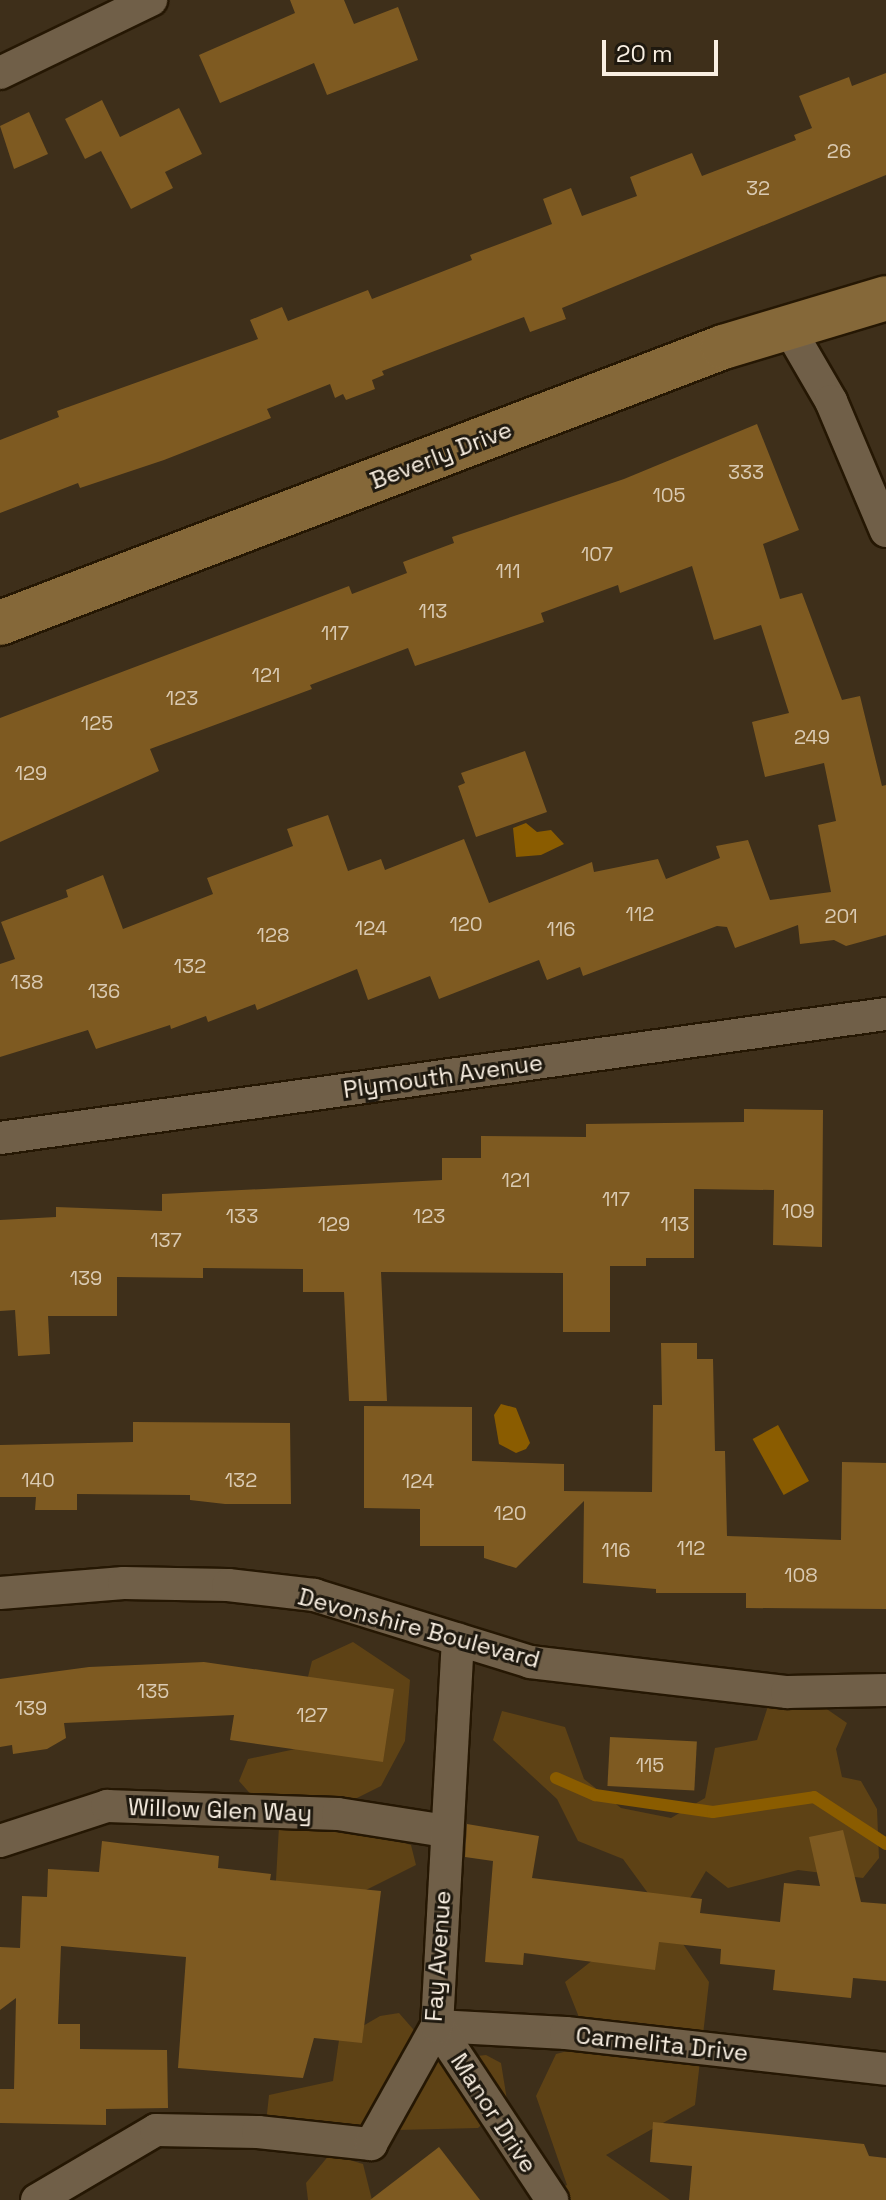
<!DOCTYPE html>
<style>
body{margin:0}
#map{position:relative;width:886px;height:2200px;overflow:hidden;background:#3e2f1a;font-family:"Space Grotesk",sans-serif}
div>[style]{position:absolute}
.green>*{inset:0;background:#5e4215}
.water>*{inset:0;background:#8a5c00;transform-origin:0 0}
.stream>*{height:12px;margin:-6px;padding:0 6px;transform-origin:6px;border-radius:6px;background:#8a5c00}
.building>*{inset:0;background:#7e5a21;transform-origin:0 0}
.roads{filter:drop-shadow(2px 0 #251703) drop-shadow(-2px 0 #251703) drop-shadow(0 2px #251703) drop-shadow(0 -2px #251703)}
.street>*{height:32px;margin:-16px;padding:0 16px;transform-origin:16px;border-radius:16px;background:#705f48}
.secondary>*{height:44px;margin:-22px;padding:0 22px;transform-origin:22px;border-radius:22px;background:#856839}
span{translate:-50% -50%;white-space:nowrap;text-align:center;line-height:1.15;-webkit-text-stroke:6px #1f190f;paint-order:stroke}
.number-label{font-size:20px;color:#dacab2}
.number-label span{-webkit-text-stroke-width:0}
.street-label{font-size:24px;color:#f9efe2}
.scale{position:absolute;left:602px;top:40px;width:116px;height:36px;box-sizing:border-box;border:4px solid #f9efe2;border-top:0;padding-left:10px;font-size:24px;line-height:28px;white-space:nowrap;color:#f9efe2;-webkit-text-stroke:6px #1f190f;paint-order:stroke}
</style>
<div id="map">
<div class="green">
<i style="clip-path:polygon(353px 1642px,410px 1680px,405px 1741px,381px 1786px,351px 1801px,381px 1835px,411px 1845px,416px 1865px,344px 1901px,275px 1898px,279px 1826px,239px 1781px,248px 1759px,324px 1743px,300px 1708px,312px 1661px)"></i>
<i style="clip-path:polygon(818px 1703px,847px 1723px,836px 1749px,842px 1777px,861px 1781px,877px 1809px,879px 1858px,863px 1878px,798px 1870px,728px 1888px,706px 1871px,686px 1905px,661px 1911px,623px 1859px,578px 1841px,557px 1799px,493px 1740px,502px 1711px,565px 1727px,584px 1779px,621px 1808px,671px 1818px,705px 1798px,715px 1748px,757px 1740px,768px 1706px)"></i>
<i style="clip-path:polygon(617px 1941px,681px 1941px,709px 1982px,695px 2105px,606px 2155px,670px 2200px,532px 2200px,567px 2185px,536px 2096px,556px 2054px,590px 2045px,565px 1982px)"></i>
<i style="clip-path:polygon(399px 2013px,440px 2060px,486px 2055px,501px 2063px,507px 2100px,478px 2128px,357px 2131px,266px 2123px,269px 2095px,333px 2081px,339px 2040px,380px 2016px)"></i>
<i style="clip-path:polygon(330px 2154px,363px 2164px,372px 2200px,308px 2200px,306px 2183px)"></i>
</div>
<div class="water">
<i style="clip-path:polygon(526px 823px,537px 832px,551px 830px,564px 844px,541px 855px,516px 857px,513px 828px)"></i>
<i style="clip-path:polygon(501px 1404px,516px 1408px,530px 1443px,526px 1449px,516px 1453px,499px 1444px,494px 1415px)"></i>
<i style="left:778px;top:1425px;width:64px;height:29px;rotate:61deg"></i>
</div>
<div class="stream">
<i style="left:556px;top:1778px;width:43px;rotate:23.6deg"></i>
<i style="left:595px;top:1795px;width:119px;rotate:8.2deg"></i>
<i style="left:713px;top:1812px;width:102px;rotate:-8.4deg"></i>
<i style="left:814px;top:1797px;width:86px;rotate:33.1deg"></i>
</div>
<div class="building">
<i style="clip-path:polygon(290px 0,344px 0,354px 24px,398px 7px,418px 60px,327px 95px,314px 63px,220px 103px,199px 55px,295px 13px)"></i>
<i style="clip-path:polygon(886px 73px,886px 175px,562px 308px,566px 319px,530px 332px,524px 317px,382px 371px,384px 375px,372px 380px,375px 389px,346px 400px,343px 394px,335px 398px,330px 384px,267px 409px,271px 418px,164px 460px,80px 488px,78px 483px,0 513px,0 440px,59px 417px,57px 411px,258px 339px,250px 320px,282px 307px,288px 321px,368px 290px,372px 299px,472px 260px,470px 255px,552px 224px,543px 199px,571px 188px,582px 216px,637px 196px,630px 177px,692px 153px,702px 176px,796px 140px,794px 135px,812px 128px,799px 96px,849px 77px,852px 86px)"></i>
<i style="clip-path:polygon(102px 100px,120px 137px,179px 108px,202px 154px,165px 172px,173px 188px,131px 209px,101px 151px,85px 159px,65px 119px)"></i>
<i style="clip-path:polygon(29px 112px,48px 154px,14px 169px,0 126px)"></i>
<i style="clip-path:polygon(757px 424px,799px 530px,763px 544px,780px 599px,802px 593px,842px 700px,860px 696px,882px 786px,886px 785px,886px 935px,846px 946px,834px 940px,800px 944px,798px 925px,735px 948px,727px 927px,717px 926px,583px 976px,580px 967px,547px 980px,539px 960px,439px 999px,430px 976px,368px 1000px,357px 969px,257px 1010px,255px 1004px,208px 1022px,206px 1016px,171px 1029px,170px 1025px,96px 1049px,88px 1030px,0 1057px,0 964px,15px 959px,1px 922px,68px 897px,66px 890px,103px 875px,123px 929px,213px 894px,207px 878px,293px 846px,287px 829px,328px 815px,348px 871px,381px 859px,385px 870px,464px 839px,489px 903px,592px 862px,594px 872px,658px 859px,666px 879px,720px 858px,716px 846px,748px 840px,770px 900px,831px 892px,818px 825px,836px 821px,824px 763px,765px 777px,752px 722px,789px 713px,761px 625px,714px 640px,692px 566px,620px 593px,618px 585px,541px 613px,544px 622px,415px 666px,408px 648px,310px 685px,312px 689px,150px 749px,159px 771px,0 842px,0 718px,349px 586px,352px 594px,407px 573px,403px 562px,454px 543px,452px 537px,624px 479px)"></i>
<i style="clip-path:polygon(525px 751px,547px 812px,476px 837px,458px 786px,465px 783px,461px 773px)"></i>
<i style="clip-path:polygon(744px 1109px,823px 1110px,822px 1247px,773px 1245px,774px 1190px,694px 1189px,694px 1258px,646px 1258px,646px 1266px,610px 1266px,610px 1332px,563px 1332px,563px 1273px,381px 1272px,387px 1401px,349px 1401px,344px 1292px,303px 1292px,303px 1269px,203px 1268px,203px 1278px,117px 1277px,117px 1316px,48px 1316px,50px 1354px,18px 1356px,15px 1310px,0 1311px,0 1220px,56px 1217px,56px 1207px,162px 1211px,162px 1194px,442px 1180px,442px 1158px,481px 1158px,481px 1136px,586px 1137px,586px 1124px,744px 1122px)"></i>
<i style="clip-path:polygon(661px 1343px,697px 1343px,697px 1359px,713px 1359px,715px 1451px,725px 1451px,727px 1536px,841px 1540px,842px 1462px,886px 1463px,886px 1609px,746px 1608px,746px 1593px,656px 1593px,656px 1589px,583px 1583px,584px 1501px,516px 1568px,484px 1558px,484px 1546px,420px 1546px,420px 1509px,364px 1508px,364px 1406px,472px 1407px,472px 1461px,564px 1464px,564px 1491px,652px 1492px,653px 1405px,662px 1405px)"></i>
<i style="clip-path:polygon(133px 1422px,290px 1423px,291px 1504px,225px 1504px,190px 1500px,190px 1495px,77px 1494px,77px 1510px,35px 1510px,36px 1497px,0 1497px,0 1445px,133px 1442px)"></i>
<i style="clip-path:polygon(204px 1662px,394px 1689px,383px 1762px,230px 1740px,234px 1715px,64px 1723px,66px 1738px,47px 1749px,13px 1754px,12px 1745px,0 1747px,0 1679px,89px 1667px)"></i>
<i style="left:610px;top:1737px;width:87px;height:49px;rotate:3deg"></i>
<i style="clip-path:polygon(467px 1824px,539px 1836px,532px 1878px,702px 1899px,700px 1913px,780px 1922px,784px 1883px,820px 1886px,809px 1837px,843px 1830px,861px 1902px,886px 1904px,886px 1981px,853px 1978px,851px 1998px,773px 1990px,775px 1970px,720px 1964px,721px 1949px,659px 1942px,655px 1970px,524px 1953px,523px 1965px,485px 1962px,493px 1861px,465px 1857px)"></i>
<i style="clip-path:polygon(102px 1841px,219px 1856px,218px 1868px,271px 1874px,270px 1880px,381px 1891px,362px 2043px,314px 2038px,303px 2078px,178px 2068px,186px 1957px,61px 1946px,58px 2024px,80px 2024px,80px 2049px,167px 2050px,168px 2108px,106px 2109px,106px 2125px,0 2123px,0 2089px,14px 2089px,16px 1998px,0 2010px,0 1947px,20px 1948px,22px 1896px,47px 1897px,48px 1869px,99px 1872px)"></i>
<i style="clip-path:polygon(653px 2122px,864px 2144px,869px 2156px,886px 2158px,886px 2200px,689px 2200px,692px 2166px,650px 2162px)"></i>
<i style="clip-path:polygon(439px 2147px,480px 2200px,370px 2200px)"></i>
</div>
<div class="roads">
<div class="street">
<i style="left:0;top:73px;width:168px;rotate:-25.8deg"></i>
<i style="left:788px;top:327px;width:86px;rotate:59.8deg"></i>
<i style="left:831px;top:401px;width:141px;rotate:67.1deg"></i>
<i style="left:0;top:1138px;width:895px;rotate:-7.97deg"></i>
<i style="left:0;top:1593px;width:124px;rotate:-4.6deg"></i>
<i style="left:124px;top:1583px;width:104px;rotate:1.1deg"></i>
<i style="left:228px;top:1585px;width:87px;rotate:6.6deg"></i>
<i style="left:314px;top:1595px;width:226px;rotate:17.2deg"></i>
<i style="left:530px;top:1662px;width:259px;rotate:6.7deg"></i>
<i style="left:787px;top:1692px;width:99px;rotate:-1.2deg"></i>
<i style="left:0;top:1841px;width:113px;rotate:-18.1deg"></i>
<i style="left:107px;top:1806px;width:231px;rotate:2deg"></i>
<i style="left:338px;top:1814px;width:108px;rotate:9deg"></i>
<i style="left:437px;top:2026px;width:129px;rotate:3.1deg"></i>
<i style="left:566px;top:2033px;width:322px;rotate:6.4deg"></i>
<i style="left:437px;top:2026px;width:209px;rotate:56.5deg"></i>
<i style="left:37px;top:2200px;width:138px;rotate:-30.5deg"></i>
<i style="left:156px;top:2130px;width:102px;rotate:1.1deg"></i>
<i style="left:258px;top:2132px;width:114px;rotate:6.1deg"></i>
<i style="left:371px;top:2144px;width:135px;rotate:-60.8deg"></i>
<i style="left:437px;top:2026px;width:387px;rotate:-86.9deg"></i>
</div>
<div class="secondary">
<i style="left:0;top:623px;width:774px;rotate:-20.89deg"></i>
<i style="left:723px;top:347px;width:170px;rotate:-16.7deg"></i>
</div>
</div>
<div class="number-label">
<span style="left:839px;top:151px">26</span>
<span style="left:758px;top:188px">32</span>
<span style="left:746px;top:472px">333</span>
<span style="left:669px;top:495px">105</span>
<span style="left:597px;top:554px">107</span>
<span style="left:508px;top:571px">111</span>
<span style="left:433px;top:611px">113</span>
<span style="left:335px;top:633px">117</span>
<span style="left:266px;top:675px">121</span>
<span style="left:182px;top:698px">123</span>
<span style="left:97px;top:723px">125</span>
<span style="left:812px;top:737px">249</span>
<span style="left:31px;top:773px">129</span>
<span style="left:640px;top:914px">112</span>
<span style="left:841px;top:916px">201</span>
<span style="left:466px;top:924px">120</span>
<span style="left:371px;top:928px">124</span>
<span style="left:561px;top:929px">116</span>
<span style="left:273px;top:935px">128</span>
<span style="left:190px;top:966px">132</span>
<span style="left:27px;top:982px">138</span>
<span style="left:104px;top:991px">136</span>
<span style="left:516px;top:1180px">121</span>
<span style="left:616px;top:1199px">117</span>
<span style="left:798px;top:1211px">109</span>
<span style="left:242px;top:1216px">133</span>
<span style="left:429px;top:1216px">123</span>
<span style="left:334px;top:1224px">129</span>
<span style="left:675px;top:1224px">113</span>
<span style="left:166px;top:1240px">137</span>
<span style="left:86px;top:1278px">139</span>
<span style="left:38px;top:1480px">140</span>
<span style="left:241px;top:1480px">132</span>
<span style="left:418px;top:1481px">124</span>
<span style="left:510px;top:1513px">120</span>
<span style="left:691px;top:1548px">112</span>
<span style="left:616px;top:1550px">116</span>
<span style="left:801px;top:1575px">108</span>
<span style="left:153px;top:1691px">135</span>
<span style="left:31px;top:1708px">139</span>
<span style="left:312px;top:1715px">127</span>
<span style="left:650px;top:1765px">115</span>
</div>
<div class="street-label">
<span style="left:441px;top:455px;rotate:-21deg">Beverly Drive</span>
<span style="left:443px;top:1076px;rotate:-8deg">Plymouth Avenue</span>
<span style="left:419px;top:1628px;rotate:15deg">Devonshire Boulevard</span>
<span style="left:220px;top:1810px;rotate:2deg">Willow Glen Way</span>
<span style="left:438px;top:1956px;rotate:-86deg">Fay Avenue</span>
<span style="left:662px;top:2044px;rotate:6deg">Carmelita Drive</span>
<span style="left:494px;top:2113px;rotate:57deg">Manor Drive</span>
</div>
<div class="scale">20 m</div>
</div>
